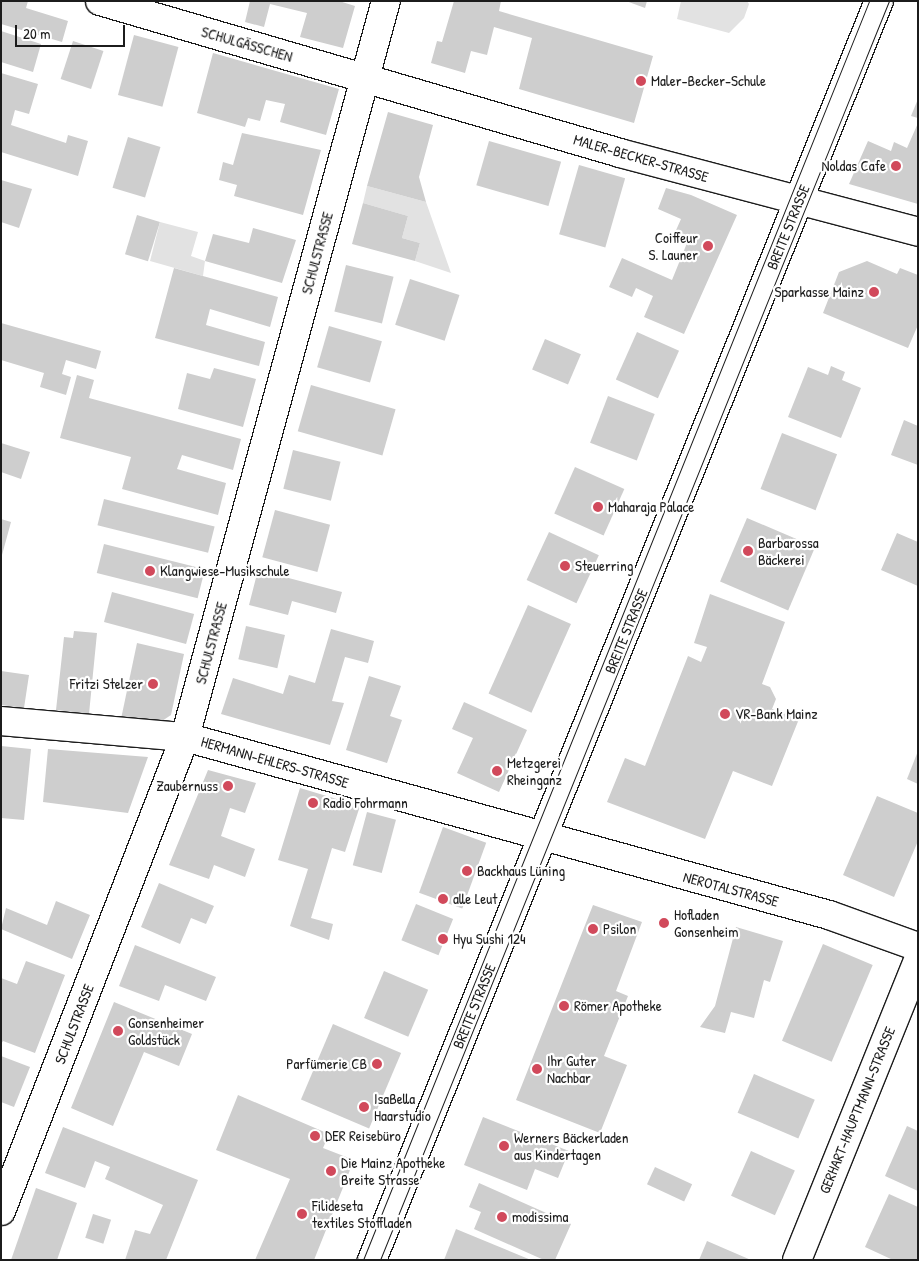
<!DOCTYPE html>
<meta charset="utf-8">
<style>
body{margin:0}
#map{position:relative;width:919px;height:1261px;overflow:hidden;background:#fff;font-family:"Patrick Hand",sans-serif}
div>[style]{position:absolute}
.green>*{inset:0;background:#e2e2e2}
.building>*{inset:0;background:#cecece;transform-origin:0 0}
.roads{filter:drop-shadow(1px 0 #1c1c1c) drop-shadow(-1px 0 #1c1c1c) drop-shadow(0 1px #1c1c1c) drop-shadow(0 -1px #1c1c1c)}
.minor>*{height:28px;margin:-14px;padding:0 14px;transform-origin:14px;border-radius:14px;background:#fff}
.secondary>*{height:28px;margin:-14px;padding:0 14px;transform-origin:14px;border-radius:14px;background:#fff}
.tram>*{height:1px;margin:-0.5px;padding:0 0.5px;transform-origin:0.5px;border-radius:0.5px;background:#1c1c1c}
.dots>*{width:14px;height:14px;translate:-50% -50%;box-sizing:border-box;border:2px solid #fff;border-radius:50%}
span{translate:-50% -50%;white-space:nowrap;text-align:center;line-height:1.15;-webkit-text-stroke:4.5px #fff;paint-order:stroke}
.street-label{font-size:15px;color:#1c1c1c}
.poi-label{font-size:15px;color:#1c1c1c}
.left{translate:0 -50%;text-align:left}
.right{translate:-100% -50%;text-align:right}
.frame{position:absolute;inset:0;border:2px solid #1c1c1c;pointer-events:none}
.scale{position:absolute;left:15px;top:25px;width:110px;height:22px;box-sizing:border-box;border:2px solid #1c1c1c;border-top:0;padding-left:6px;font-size:15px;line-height:18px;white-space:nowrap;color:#1c1c1c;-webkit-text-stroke:4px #fff;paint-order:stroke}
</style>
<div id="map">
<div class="green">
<i style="clip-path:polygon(681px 1px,747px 1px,749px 4px,744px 18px,729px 33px,677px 19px)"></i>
<i style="clip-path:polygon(367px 186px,426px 202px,451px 273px,415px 261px,420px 243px,402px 238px,408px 216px,363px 203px)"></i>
<i style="clip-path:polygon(160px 222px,198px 232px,191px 256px,205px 261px,203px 276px,150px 261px)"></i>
</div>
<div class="building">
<i style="clip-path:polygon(1px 1px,28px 1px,26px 8px,68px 21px,62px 42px,1px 24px)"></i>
<i style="clip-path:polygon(250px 1px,339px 1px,355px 6px,343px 48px,300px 37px,307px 13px,270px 4px,264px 27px,245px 22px)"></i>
<i style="clip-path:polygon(454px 1px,501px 1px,499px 11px,653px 56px,634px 123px,519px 89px,532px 38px,494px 27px,487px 55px,471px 51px,465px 73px,431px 63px,437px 41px,442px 42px)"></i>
<i style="clip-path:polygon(626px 1px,647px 1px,645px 8px)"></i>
<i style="clip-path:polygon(1px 31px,41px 44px,33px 72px,1px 62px)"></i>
<i style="left:134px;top:35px;width:46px;height:62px;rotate:15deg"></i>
<i style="left:73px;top:41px;width:32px;height:40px;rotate:18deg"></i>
<i style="clip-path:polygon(213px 53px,339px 89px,326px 135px,280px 122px,285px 104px,266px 100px,260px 121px,248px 118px,245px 127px,197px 113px)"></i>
<i style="clip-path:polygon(1px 73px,38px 84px,29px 114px,15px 110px,11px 125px,66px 143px,68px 135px,88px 141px,78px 176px,1px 152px)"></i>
<i style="clip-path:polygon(918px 99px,918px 118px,911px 116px)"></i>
<i style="clip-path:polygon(388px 112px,433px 125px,419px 177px,426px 202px,367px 186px)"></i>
<i style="clip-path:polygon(918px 123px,918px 204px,849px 184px,868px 141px,891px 151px,894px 142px,907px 148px)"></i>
<i style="clip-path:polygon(242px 133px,321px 150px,303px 215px,234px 196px,237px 185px,219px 180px,223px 162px,233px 165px)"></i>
<i style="left:128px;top:137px;width:34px;height:53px;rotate:17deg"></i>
<i style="left:489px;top:141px;width:75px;height:46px;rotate:16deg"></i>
<i style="left:579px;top:165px;width:48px;height:72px;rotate:16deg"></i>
<i style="clip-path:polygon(1px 180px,32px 189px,19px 228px,1px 222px)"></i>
<i style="clip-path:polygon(666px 188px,691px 195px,737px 215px,684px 334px,644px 317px,653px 296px,636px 288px,632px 297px,609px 287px,622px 258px,672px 280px,687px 243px,673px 237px,681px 219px,658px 209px)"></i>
<i style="clip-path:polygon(363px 203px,408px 216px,402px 238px,420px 243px,415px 261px,352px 244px)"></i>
<i style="left:137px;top:215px;width:24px;height:41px;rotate:17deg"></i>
<i style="clip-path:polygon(253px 228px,296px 240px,282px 283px,205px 261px,213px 234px,249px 243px)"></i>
<i style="clip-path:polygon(867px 261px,897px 274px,900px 268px,918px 275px,918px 325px,908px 348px,823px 313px,839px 272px)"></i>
<i style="left:346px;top:265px;width:49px;height:48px;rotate:14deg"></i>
<i style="clip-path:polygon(174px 268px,278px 297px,270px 327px,210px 309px,206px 325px,265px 342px,259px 366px,155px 338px)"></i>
<i style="left:410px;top:279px;width:52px;height:48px;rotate:18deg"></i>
<i style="clip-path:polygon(1px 323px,101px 351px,96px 369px,66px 360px,62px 374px,71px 377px,66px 395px,40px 387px,44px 373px,1px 360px)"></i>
<i style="left:329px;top:326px;width:55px;height:43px;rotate:16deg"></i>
<i style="left:637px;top:332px;width:46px;height:52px;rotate:24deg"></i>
<i style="left:545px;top:339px;width:39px;height:33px;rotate:23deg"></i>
<i style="clip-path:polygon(831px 366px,845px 372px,842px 380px,861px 388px,841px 438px,788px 417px,808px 367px,828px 375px)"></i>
<i style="clip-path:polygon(214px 368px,256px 379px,243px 427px,178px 409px,187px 373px,210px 379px)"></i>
<i style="clip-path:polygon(77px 375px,94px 380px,89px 398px,241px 439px,233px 470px,182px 455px,177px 469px,226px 483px,218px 515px,122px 489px,131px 457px,60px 438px)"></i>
<i style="left:311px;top:385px;width:88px;height:48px;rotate:16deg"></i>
<i style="left:608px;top:396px;width:50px;height:50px;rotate:21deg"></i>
<i style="clip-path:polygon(904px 420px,918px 426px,918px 465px,891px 455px)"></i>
<i style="left:782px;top:433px;width:59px;height:60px;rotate:21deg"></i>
<i style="clip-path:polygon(1px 443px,30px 452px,21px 479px,1px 472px)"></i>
<i style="left:293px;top:450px;width:49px;height:40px;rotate:14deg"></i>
<i style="left:575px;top:467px;width:54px;height:51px;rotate:24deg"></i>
<i style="left:104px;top:499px;width:114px;height:27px;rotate:14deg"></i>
<i style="left:275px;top:510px;width:57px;height:49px;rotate:15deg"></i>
<i style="left:747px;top:518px;width:74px;height:69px;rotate:23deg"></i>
<i style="clip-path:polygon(1px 519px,11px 522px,2px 555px,1px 555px)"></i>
<i style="left:549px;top:532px;width:55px;height:53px;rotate:25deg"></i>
<i style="clip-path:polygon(897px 533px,918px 542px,918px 586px,881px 570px)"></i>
<i style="left:104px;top:544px;width:104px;height:30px;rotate:14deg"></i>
<i style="clip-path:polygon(258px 570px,342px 592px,336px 613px,292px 601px,288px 615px,249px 605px)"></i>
<i style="left:112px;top:592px;width:85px;height:31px;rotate:15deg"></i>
<i style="clip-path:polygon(710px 594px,785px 622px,762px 684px,770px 687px,776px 699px,772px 709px,799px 719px,772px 786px,733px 771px,705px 839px,607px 802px,625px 758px,645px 766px,688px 656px,701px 662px,707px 647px,694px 643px)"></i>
<i style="left:528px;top:605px;width:47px;height:97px;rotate:24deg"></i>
<i style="left:246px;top:626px;width:40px;height:34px;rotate:13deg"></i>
<i style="clip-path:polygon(331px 629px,374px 641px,368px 663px,345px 657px,332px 701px,344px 703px,330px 745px,221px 714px,233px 678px,283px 694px,289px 675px,315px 683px)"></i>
<i style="clip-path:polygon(74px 631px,97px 633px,89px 714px,56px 710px,64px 637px,73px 638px)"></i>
<i style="clip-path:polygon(137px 643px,184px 654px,171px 715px,159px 723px,121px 719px)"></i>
<i style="clip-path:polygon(1px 671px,29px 675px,24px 708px,1px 705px)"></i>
<i style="clip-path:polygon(369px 676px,401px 686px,390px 716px,402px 720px,387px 763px,346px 750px)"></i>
<i style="clip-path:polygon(464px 702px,527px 730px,499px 792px,457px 773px,473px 738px,452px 729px)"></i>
<i style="clip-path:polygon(1px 746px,31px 749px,24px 820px,1px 818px)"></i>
<i style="clip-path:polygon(48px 749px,148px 757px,128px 813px,43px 802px)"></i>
<i style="clip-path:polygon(918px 751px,918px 784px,907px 779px)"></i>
<i style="clip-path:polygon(208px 770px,256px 783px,245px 813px,230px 808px,221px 836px,255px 849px,245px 877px,214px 865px,209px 879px,169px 865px)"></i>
<i style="clip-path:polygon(300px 788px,360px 806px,345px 852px,332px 848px,311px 918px,333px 924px,329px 940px,290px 926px,308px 869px,278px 860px)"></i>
<i style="clip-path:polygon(877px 796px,918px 813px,918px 841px,894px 897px,843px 875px)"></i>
<i style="left:367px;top:812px;width:30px;height:55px;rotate:15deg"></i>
<i style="left:443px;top:827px;width:46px;height:70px;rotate:20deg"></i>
<i style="clip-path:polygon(159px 883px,214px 906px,206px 924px,191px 918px,180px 944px,141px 927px)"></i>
<i style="clip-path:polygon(56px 901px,90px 915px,72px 959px,1px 929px,6px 908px,47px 925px)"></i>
<i style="left:416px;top:904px;width:40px;height:39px;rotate:22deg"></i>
<i style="clip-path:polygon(593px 905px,642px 922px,616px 991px,628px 996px,604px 1056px,627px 1065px,600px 1133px,516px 1100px)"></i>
<i style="clip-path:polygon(736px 927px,783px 941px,770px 982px,764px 980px,754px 1018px,731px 1012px,725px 1033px,700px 1027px,715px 1006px)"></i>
<i style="left:823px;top:944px;width:54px;height:105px;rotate:23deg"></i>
<i style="clip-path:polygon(135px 945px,216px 977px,206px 1001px,165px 985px,159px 1001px,119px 986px)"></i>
<i style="clip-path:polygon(26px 961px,65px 975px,35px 1053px,3px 1041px,1px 1044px,1px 978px,17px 984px)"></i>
<i style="left:384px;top:971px;width:48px;height:51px;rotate:23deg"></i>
<i style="clip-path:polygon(114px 1002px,192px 1034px,179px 1066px,144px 1052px,113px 1126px,71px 1108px)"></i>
<i style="left:333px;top:1024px;width:74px;height:82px;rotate:23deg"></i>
<i style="clip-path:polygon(1px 1056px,30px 1067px,14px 1107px,1px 1102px)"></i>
<i style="left:754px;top:1074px;width:66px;height:42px;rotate:23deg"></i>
<i style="clip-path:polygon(238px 1095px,329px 1134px,323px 1148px,354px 1160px,314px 1260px,255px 1260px,290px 1179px,216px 1150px)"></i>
<i style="clip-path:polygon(483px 1117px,569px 1151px,558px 1178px,535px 1169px,527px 1190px,464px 1165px)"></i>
<i style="clip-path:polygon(907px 1126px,918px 1131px,918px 1191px,885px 1176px)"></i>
<i style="clip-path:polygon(63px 1127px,198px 1180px,166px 1260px,125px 1260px,135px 1230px,150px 1234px,163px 1205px,105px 1179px,110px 1167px,95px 1161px,85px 1188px,45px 1173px)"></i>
<i style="left:751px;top:1151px;width:48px;height:49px;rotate:24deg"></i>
<i style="left:655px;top:1167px;width:41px;height:19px;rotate:25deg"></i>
<i style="clip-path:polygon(479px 1183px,571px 1224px,555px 1260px,544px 1260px,474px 1229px,481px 1212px,469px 1207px)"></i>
<i style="clip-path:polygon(36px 1188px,77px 1203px,57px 1260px,11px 1260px)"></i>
<i style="clip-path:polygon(889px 1194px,918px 1207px,918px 1260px,893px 1260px,865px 1247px)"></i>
<i style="left:93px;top:1214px;width:19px;height:25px;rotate:18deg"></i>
<i style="clip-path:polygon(456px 1229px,531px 1260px,444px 1260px)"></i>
<i style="clip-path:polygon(707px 1241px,751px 1260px,699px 1260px)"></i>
</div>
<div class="roads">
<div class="minor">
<i style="left:100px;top:1px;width:542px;rotate:16.29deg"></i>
<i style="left:620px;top:153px;width:308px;rotate:14.8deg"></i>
<i style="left:1px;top:721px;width:185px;rotate:5deg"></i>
<i style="left:185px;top:737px;width:668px;rotate:15.45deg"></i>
<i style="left:829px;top:915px;width:95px;rotate:19.8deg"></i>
<i style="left:1px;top:1211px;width:508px;rotate:-68.78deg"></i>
<i style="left:185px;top:737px;width:763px;rotate:-74.73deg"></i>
<i style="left:797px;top:1260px;width:323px;rotate:-68deg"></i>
</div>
<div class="secondary">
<i style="left:372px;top:1260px;width:1357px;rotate:-68.07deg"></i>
</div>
</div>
<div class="tram">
<i style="left:363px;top:1260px;width:1357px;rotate:-68.1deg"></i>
<i style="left:380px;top:1260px;width:1358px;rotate:-67.99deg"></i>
</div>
<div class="dots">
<i style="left:641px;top:81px;background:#d1495b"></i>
<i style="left:896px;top:166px;background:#d1495b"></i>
<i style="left:708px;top:246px;background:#d1495b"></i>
<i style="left:874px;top:292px;background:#d1495b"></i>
<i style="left:598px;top:507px;background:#d1495b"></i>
<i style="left:748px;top:551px;background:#d1495b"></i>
<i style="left:565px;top:566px;background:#d1495b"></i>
<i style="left:150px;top:571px;background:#d1495b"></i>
<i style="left:153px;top:684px;background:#d1495b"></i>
<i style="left:725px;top:714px;background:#d1495b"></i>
<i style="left:497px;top:771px;background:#d1495b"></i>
<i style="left:228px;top:786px;background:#d1495b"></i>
<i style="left:313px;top:803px;background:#d1495b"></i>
<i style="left:467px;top:871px;background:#d1495b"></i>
<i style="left:443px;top:899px;background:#d1495b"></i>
<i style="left:664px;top:923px;background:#d1495b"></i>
<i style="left:593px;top:929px;background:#d1495b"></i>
<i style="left:443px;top:939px;background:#d1495b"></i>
<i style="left:564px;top:1006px;background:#d1495b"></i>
<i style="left:118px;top:1031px;background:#d1495b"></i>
<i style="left:377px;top:1064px;background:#d1495b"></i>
<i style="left:537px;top:1069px;background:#d1495b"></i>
<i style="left:364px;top:1107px;background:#d1495b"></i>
<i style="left:315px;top:1136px;background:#d1495b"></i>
<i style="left:504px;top:1146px;background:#d1495b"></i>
<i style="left:331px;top:1171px;background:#d1495b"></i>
<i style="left:302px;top:1214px;background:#d1495b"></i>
<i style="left:502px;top:1217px;background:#d1495b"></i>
</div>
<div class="street-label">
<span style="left:247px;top:44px;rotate:16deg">SCHULGÄSSCHEN</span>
<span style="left:641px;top:158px;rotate:16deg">MALER-BECKER-STRASSE</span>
<span style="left:788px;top:227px;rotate:-68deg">BREITE STRASSE</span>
<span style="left:317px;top:253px;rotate:-75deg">SCHULSTRASSE</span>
<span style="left:626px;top:631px;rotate:-68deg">BREITE STRASSE</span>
<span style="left:211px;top:643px;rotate:-75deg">SCHULSTRASSE</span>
<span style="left:275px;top:762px;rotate:16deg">HERMANN-EHLERS-STRASSE</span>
<span style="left:731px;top:889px;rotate:15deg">NEROTALSTRASSE</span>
<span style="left:474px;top:1006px;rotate:-68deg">BREITE STRASSE</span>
<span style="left:74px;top:1024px;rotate:-69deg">SCHULSTRASSE</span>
<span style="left:857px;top:1110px;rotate:-68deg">GERHART-HAUPTMANN-STRASSE</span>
</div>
<div class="poi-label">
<span class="left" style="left:651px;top:81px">Maler-Becker-Schule</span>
<span class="right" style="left:886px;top:166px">Noldas Cafe</span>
<span class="right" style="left:698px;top:246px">Coiffeur<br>S. Launer</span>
<span class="right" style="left:864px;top:292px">Sparkasse Mainz</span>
<span class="left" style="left:608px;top:507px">Maharaja Palace</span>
<span class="left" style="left:758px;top:551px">Barbarossa<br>Bäckerei</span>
<span class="left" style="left:575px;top:566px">Steuerring</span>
<span class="left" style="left:160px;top:571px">Klangwiese-Musikschule</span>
<span class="right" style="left:143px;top:684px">Fritzi Stelzer</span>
<span class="left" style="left:735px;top:714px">VR-Bank Mainz</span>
<span class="left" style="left:507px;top:771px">Metzgerei<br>Rheinganz</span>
<span class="right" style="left:218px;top:786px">Zaubernuss</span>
<span class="left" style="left:323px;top:803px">Radio Fohrmann</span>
<span class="left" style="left:477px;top:871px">Backhaus Lüning</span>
<span class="left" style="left:453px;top:899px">alle Leut</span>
<span class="left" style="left:674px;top:923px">Hofladen<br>Gonsenheim</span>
<span class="left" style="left:603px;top:929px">Psilon</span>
<span class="left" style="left:453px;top:939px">Hyu Sushi 124</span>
<span class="left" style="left:574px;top:1006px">Römer Apotheke</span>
<span class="left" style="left:128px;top:1031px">Gonsenheimer<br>Goldstück</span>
<span class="left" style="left:547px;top:1069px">Ihr Guter<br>Nachbar</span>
<span class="right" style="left:367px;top:1064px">Parfümerie CB</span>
<span class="left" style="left:374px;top:1107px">IsaBella<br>Haarstudio</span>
<span class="left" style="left:325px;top:1136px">DER Reisebüro</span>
<span class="left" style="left:514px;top:1146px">Werners Bäckerladen<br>aus Kindertagen</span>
<span class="left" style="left:341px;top:1171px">Die Mainz Apotheke<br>Breite Strasse</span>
<span class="left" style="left:312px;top:1214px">Filideseta<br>textiles Stoffladen</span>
<span class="left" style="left:512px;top:1217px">modissima</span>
</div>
<div class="frame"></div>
<div class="scale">20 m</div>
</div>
